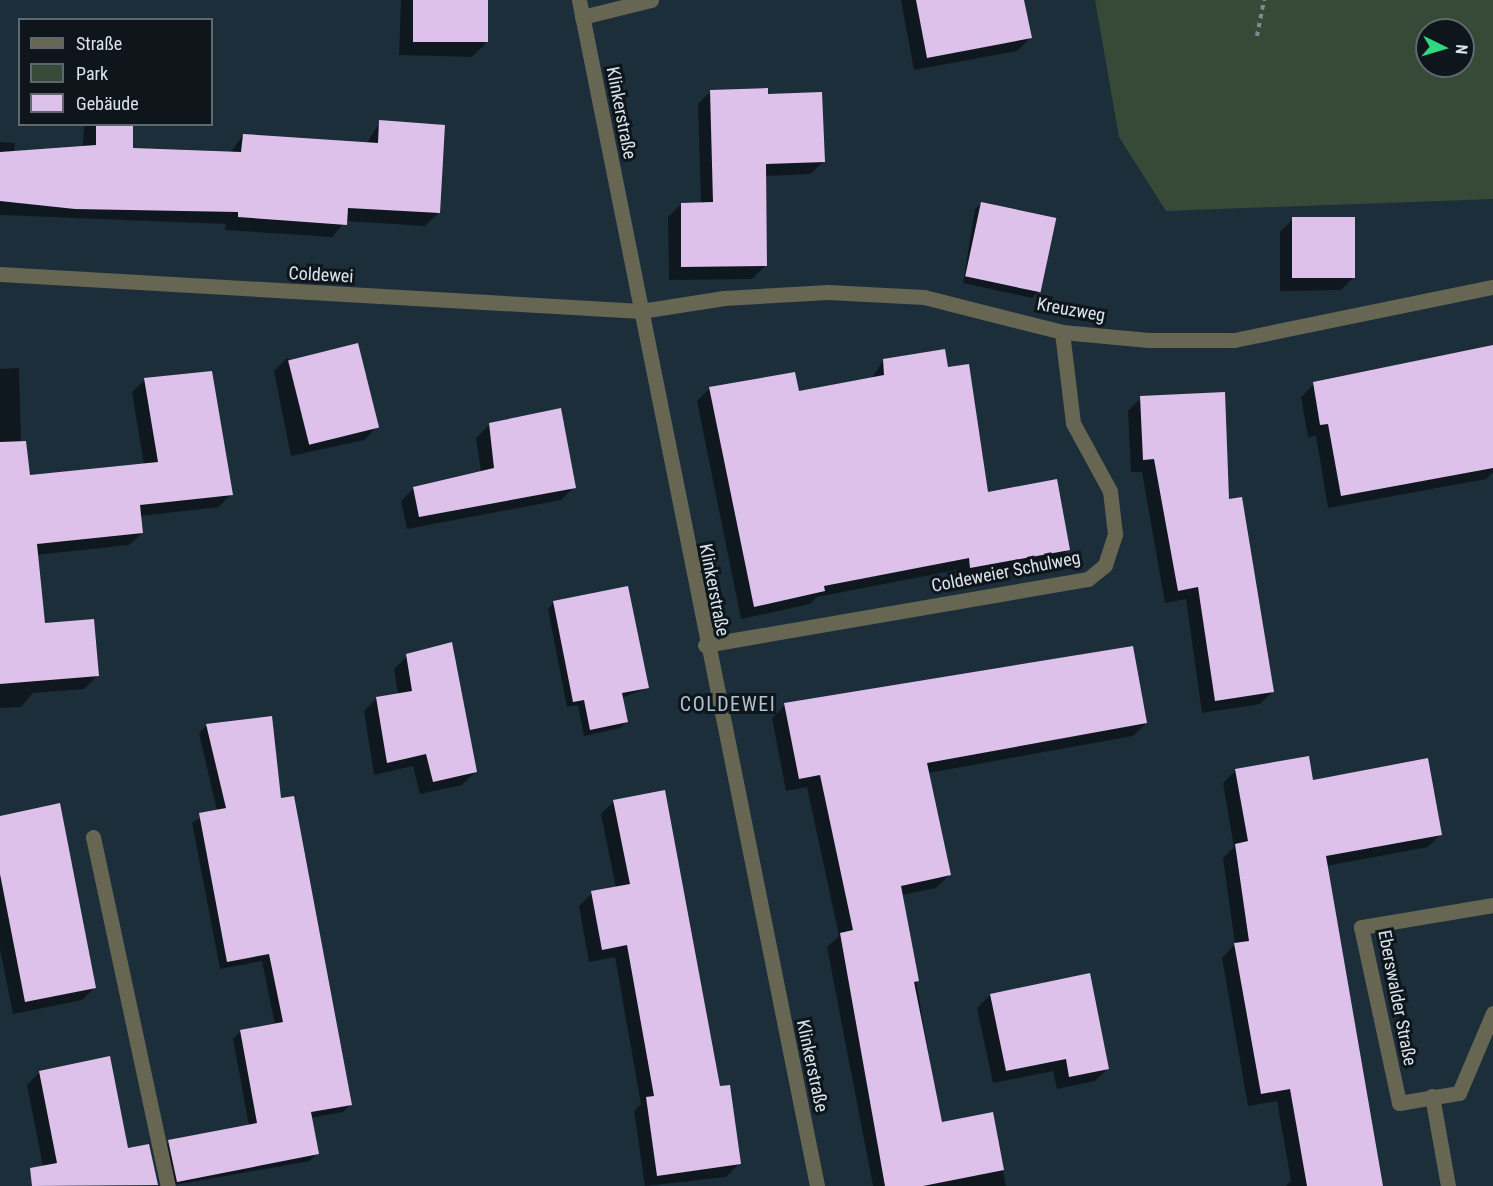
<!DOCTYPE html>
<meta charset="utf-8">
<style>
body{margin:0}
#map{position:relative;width:1493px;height:1186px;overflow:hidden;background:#1d2e3b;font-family:"Roboto Condensed",sans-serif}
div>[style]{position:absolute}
.green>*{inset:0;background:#374937}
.shadow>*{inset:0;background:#0007}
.building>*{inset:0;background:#dec1ea;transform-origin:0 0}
.path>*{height:4px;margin-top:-2px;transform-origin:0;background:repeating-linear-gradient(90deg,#7c8a95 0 4.5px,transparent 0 9px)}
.lane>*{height:15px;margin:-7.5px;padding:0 7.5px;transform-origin:7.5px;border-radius:7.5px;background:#676653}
.street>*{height:15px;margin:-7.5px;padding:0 7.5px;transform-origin:7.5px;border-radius:7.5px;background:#676653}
span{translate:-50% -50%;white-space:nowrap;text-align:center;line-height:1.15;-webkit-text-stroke:6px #0e151b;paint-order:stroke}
.street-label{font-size:18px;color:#dbe5ee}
.neighbourhood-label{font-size:20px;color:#afc4d5;letter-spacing:1.5px}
.legend{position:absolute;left:18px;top:18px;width:195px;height:108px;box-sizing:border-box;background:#0e151b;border:2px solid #60686f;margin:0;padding:8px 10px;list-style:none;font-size:18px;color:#dbe5ee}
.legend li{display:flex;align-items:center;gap:12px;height:30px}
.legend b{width:30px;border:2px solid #60686f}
.north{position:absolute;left:1415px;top:18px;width:60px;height:60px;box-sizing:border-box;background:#0e151b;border:2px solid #60686f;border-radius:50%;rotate:95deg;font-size:16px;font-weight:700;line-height:24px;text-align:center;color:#dbe5ee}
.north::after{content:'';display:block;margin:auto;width:21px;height:27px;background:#31d882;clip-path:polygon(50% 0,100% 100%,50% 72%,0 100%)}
</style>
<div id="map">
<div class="green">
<i style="clip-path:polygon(evenodd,1095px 0,1493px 0,1493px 199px,1166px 211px,1119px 137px,1095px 0,1427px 30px,1463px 30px,1463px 66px,1427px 66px,1427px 30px)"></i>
</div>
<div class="shadow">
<i style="clip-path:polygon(401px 0,486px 0,485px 44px,472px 57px,399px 55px)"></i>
<i style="clip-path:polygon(901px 0,1023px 0,1030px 38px,1017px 51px,914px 70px)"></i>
<i style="clip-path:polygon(711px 91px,766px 95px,823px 162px,810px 174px,765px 176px,765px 266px,752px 279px,669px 280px,668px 217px,681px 204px,701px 204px,698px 104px)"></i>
<i style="clip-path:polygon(380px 122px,438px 213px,425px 226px,346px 221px,332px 237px,225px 230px,226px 224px,0 215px,0 142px,15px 143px,14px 152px,83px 147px,84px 124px,131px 124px,132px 150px,230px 153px,243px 135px,367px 143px)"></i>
<i style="clip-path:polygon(982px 203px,1038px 292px,1032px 298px,963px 283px,975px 209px)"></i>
<i style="clip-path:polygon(1293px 219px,1354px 277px,1341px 290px,1280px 291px,1280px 232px)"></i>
<i style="clip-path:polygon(1493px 347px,1493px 472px,1486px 479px,1328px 508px,1316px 436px,1308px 437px,1301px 397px,1314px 384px)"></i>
<i style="clip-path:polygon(287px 358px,377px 427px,364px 440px,291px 456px,274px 371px)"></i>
<i style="clip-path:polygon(883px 361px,947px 369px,987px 493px,1068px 549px,1055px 562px,958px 580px,956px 570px,817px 597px,810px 604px,741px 619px,697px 401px,710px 388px,797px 392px,871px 379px)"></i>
<i style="clip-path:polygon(19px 368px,22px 477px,144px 465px,132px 392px,145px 380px,231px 494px,219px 507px,140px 516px,142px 533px,129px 545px,36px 555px,43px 624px,97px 676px,84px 689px,33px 693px,21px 707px,0 708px,0 369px)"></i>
<i style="clip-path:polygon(1141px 398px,1227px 501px,1273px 691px,1260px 704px,1202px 713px,1186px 599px,1165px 603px,1142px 472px,1131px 472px,1128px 411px)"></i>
<i style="clip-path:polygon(489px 425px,574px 487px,561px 500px,407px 529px,401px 501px,414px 488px,481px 472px,476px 438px)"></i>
<i style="clip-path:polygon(554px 602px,648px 688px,621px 698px,626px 722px,620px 728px,584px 736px,578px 705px,567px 707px,548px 609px)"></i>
<i style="clip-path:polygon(407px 656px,475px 772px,462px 785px,420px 794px,413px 766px,374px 775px,364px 711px,377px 698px,398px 695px,394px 669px)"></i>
<i style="clip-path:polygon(785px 705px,1146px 723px,1133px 736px,928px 773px,949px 875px,936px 888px,901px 895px,941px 1124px,991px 1113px,1006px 1186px,873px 1186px,827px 947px,839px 936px,807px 787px,786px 791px,772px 718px)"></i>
<i style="clip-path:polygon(207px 725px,279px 800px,351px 1104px,343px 1112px,310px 1118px,317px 1153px,310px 1161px,169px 1186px,161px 1150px,169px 1142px,249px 1126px,233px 1039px,241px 1031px,275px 1025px,262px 961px,220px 969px,192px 822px,217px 811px,199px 733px)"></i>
<i style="clip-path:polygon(1236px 770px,1312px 781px,1441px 834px,1428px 847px,1326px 866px,1382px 1186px,1286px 1186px,1291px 1181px,1277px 1101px,1248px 1106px,1222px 958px,1235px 944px,1223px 858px,1234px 847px,1223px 783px)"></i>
<i style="clip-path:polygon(614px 801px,719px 1088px,739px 1164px,726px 1177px,645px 1186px,634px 1111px,641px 1104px,615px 957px,589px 962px,579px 906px,592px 893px,616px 888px,601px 814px)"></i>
<i style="clip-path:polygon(0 817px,95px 987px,82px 1000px,13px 1014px,0 949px)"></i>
<i style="clip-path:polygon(990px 995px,1108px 1068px,1095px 1081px,1057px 1089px,1053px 1071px,993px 1083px,977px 1008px)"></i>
<i style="clip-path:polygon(40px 1072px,127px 1150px,156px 1185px,47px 1186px,27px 1085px)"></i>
</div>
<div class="building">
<i style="left:413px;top:0;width:75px;height:42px"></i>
<i style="clip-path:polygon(916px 0,1024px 0,1032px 38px,927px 58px)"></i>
<i style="clip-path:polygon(768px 88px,768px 94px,822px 92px,825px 162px,766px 164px,767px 266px,681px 267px,681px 203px,713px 202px,710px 90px)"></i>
<i style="clip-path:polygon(379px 120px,445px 125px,440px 213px,348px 208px,347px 225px,238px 217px,238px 212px,75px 209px,0 201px,0 152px,96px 145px,96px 124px,133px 124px,133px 148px,241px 152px,243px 134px,378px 143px)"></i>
<i style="left:981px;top:202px;width:77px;height:76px;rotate:12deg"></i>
<i style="left:1355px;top:217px;width:61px;height:63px;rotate:90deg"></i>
<i style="left:358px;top:343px;width:87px;height:72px;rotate:76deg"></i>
<i style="clip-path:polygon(1493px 345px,1493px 468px,1341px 496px,1328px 424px,1320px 425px,1313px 382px)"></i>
<i style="clip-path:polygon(945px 349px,948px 367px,969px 364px,988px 492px,1057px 479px,1070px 550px,970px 568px,969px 558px,824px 586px,825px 591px,754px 607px,709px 387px,795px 372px,799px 391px,884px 375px,883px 359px)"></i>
<i style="clip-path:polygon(212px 371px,233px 495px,140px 505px,143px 533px,37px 544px,45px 623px,94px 619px,99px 676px,0 684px,0 442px,26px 441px,30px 475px,158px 462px,144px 378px)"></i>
<i style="clip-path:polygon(1225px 392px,1229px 499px,1242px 497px,1274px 692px,1215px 701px,1198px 587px,1178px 591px,1154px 459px,1143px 460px,1140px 396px)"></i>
<i style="clip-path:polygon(561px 408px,576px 488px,419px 517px,413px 487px,494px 468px,489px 423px)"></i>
<i style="clip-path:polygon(628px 586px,649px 688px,622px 693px,628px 722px,590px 730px,584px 700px,573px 702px,553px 601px)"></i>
<i style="clip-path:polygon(452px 642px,477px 772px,433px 782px,426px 754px,387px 763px,376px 697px,412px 691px,406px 654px)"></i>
<i style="clip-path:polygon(1133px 646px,1147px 723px,927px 763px,951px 875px,901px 886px,919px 981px,914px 982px,942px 1122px,993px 1112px,1004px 1170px,923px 1186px,885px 1186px,840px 933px,853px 930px,820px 775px,799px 779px,784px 703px)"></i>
<i style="clip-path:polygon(272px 716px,281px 798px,294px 796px,352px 1105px,311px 1112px,319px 1154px,177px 1182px,168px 1140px,257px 1123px,240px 1030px,283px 1022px,269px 954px,227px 962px,199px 813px,226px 808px,206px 724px)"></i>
<i style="clip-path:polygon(1309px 756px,1313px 780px,1428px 758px,1442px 835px,1326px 856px,1383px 1186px,1307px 1186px,1290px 1089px,1261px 1094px,1234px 943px,1249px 941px,1235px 844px,1248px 841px,1235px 769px)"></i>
<i style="clip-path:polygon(665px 790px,720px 1086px,730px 1085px,741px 1164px,657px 1176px,646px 1097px,654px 1096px,627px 945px,602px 950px,591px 891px,630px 884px,613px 800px)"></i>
<i style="clip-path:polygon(60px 803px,96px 988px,25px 1002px,0 874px,0 816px)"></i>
<i style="clip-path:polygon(1090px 973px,1109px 1069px,1069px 1077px,1066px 1059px,1006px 1071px,990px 994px)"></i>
<i style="clip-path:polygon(110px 1056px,128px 1148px,149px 1144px,158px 1185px,32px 1186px,30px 1168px,57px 1163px,39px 1071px)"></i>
</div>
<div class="path">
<i style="left:1257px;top:36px;width:37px;rotate:-79deg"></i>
</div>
<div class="lane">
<i style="left:582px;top:17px;width:71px;rotate:-13.8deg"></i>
<i style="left:93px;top:837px;width:357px;rotate:77.9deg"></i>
</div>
<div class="street">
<i style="left:579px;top:0;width:1210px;rotate:78.65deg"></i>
<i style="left:0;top:274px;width:642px;rotate:3.3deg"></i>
<i style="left:641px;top:311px;width:84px;rotate:-8.9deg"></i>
<i style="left:724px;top:298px;width:104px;rotate:-3.3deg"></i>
<i style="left:828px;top:292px;width:96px;rotate:3deg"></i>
<i style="left:924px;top:297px;width:142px;rotate:14.2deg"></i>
<i style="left:1062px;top:332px;width:87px;rotate:5.3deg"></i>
<i style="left:1149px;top:340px;width:85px"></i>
<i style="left:1234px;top:340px;width:264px;rotate:-11.6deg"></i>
<i style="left:705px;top:645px;width:389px;rotate:-9.8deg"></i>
<i style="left:1088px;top:579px;width:22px;rotate:-39deg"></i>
<i style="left:1105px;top:565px;width:33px;rotate:-72deg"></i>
<i style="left:1115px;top:534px;width:43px;rotate:-96.6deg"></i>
<i style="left:1110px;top:491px;width:77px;rotate:-118.6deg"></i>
<i style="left:1073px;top:423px;width:92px;rotate:-96.9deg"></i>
<i style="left:1493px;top:905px;width:134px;rotate:170.5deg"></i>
<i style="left:1361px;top:927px;width:180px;rotate:77.8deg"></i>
<i style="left:1399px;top:1103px;width:61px;rotate:-9.5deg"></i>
<i style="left:1459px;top:1093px;width:87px;rotate:-67deg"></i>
<i style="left:1432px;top:1096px;width:91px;rotate:79.9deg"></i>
</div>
<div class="street-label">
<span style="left:621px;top:113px;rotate:79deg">Klinkerstraße</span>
<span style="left:321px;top:275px;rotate:3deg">Coldewei</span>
<span style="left:1071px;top:310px;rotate:10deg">Kreuzweg</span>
<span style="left:1006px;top:572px;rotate:-11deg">Coldeweier Schulweg</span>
<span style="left:714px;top:590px;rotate:79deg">Klinkerstraße</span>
<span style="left:1397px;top:998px;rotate:79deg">Eberswalder Straße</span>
<span style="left:812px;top:1066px;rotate:78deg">Klinkerstraße</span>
</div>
<div class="neighbourhood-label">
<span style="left:728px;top:704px">COLDEWEI</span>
</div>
<ul class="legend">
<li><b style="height:8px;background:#676653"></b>Straße</li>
<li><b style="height:16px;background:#374937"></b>Park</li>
<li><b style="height:16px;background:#dec1ea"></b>Gebäude</li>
</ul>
<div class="north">N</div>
</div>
